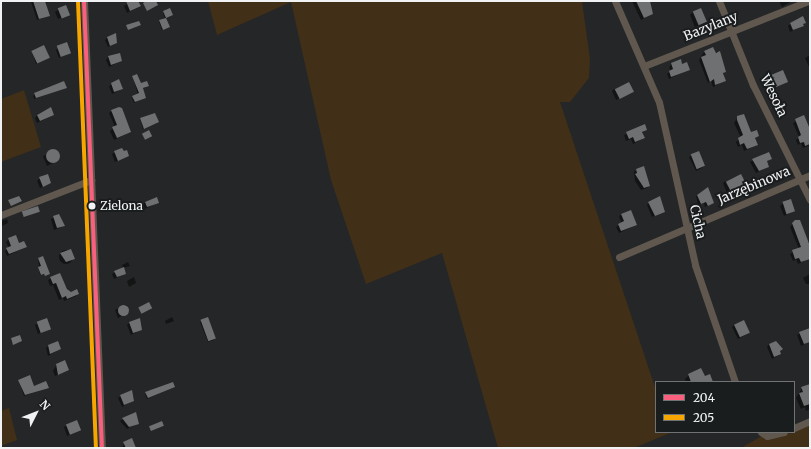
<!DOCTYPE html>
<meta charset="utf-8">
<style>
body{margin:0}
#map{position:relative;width:811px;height:449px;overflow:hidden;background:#242627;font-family:Merriweather,serif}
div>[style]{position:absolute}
.green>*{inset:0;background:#412f18}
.shadow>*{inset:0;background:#0007}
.round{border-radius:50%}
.building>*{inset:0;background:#6e7071;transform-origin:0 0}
.minor>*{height:7px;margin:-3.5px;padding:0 3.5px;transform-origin:3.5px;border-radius:3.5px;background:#60574e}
.bus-1>*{height:4px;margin:-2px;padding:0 2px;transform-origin:2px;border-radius:2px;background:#f8607d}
.bus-2>*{height:4px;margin:-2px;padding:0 2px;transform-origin:2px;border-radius:2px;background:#f7a600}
.dots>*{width:11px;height:11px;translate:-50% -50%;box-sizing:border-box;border:2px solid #1a1d1e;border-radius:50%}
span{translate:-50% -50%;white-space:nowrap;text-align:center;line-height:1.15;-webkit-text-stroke:4px #1a1d1e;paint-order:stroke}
.bus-label{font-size:12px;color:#f0f2f3}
.left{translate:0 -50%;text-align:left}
.street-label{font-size:13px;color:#f0f2f3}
.frame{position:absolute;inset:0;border:2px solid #f0f2f3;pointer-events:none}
.legend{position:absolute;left:655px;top:381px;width:140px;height:52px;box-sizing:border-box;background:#1a1d1e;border:1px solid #707273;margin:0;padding:5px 7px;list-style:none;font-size:12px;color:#f0f2f3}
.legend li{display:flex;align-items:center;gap:8px;height:20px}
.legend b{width:20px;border:1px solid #707273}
.north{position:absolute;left:16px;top:393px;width:40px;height:40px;-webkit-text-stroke:3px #1a1d1e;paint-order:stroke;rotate:48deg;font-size:11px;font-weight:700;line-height:16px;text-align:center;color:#f0f2f3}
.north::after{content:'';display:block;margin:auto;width:14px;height:18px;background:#f0f2f3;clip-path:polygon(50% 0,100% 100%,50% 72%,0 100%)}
</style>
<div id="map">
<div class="green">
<i style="clip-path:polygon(208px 1px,582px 1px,590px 59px,589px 78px,570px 102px,560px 102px,656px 390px,656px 432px,670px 433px,634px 448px,498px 448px,442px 253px,366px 284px,331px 180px,291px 2px,217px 35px)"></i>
<i style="clip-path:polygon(24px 90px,41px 147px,1px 162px,1px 99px)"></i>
<i style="clip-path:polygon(9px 408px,17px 440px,1px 446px,1px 411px)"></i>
<i style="clip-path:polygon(810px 422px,810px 448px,741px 448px,767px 433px,794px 432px,794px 426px)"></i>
</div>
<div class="shadow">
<i style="clip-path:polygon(46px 1px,48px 16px,37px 20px,31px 2px)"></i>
<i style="clip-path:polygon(131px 1px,137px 1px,139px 6px,127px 13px,124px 6px)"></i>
<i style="clip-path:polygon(632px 1px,648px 1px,651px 14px,641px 20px)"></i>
<i style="clip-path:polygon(779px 1px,792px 1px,782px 7px)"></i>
<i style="clip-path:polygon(65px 6px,69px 15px,58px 19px,55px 12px)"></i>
<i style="clip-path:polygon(163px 12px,170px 16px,165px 18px,168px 27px,162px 30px,159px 22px,165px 19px)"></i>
<i style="clip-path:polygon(693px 12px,706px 22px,695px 27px,690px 15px)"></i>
<i style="clip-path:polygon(805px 22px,802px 25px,790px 32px,788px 26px,791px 23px)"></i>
<i style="clip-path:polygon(107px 38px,116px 43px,108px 47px,105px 40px)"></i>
<i style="clip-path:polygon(58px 48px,70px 53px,59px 58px,56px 50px)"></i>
<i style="clip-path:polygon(32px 51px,48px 58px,36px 64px)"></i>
<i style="clip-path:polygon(704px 52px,720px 52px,725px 80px,713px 87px,711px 80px,708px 83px,699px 60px)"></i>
<i style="clip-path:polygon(810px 55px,810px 67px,809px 67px,805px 58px)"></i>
<i style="clip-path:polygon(108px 57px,121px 61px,109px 67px,106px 60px)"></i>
<i style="clip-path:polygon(672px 64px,682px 65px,689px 69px,669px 79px,667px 74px,671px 71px,669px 67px)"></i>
<i style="clip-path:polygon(772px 76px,786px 81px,773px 88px,769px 78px)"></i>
<i style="clip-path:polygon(133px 77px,140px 85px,146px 87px,142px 89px,144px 98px,134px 103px,132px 98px,138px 95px)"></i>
<i style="clip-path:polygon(119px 81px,122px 89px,112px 94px,109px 86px)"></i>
<i style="clip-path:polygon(65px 87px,34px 99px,33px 96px,35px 94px)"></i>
<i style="clip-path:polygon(614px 89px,633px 92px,616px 100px,612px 91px)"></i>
<i style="clip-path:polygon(50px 108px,53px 115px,37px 123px,35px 118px,38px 114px)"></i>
<i style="clip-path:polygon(112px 111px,130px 132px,114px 140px,110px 131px,115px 127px,109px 113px)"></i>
<i style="clip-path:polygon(738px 117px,750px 133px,758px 136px,754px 139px,756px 145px,744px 151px,742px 145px,738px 147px,736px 142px,741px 138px,734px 123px)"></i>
<i style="clip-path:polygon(804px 117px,810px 128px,810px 145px,803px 148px,801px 143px,798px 145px,796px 140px,799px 137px,793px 123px)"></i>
<i style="clip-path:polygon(140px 119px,157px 123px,143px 129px)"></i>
<i style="clip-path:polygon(646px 130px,642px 133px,644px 138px,633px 144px,631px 139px,626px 141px,624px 135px)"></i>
<i style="clip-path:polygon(122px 149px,128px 155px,115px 162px,112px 154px)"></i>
<i style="clip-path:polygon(58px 151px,58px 160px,47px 166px,43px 156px)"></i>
<i style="clip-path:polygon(768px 153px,771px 159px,766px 162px,768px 167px,756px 173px,750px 162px)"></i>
<i style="clip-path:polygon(692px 155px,704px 166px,702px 168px,696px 171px,689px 157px)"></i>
<i style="clip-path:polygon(636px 170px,649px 185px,647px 188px,641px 190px,635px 181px,634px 172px)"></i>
<i style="clip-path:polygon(40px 178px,50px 183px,40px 188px,37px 181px)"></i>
<i style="clip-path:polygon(726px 181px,745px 184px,727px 193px,723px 183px)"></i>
<i style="clip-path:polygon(707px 188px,713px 203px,705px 207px,704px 203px,698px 205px,696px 196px)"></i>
<i style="clip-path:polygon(145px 202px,158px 202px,145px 209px,143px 205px)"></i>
<i style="clip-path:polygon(649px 202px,664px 211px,652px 217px,647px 205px)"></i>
<i style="clip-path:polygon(783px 203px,794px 211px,784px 216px,780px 206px)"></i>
<i style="clip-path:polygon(621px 214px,636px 225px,619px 233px,616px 227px,622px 223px,619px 217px)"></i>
<i style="clip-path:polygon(59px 215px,64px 226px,54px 230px,51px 219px)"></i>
<i style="clip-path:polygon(7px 219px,8px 223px,2px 226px,1px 221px)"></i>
<i style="clip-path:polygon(795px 221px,810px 244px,810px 258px,798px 264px,796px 259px,793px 261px,790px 254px,799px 249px,790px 227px)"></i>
<i style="clip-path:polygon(9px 239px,26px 247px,7px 256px,5px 251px,9px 248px,6px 242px)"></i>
<i class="round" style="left:59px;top:250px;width:14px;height:14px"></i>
<i style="clip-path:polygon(38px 258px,49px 274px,48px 275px,40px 275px)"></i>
<i style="clip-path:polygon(128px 262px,130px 266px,123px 268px,125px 273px,114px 279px,112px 274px,123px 268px,122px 265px)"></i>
<i style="clip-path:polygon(59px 274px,70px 293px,78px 294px,76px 296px,64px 301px,63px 298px,59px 300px,53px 285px,50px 286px,48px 280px)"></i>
<i style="clip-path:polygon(810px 274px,810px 284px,806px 284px,803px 278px)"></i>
<i style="clip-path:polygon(134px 277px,136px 283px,129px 287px,127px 281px)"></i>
<i style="clip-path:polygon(127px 305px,127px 313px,118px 318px,115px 310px)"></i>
<i style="clip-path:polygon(172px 317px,174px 321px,166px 324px,165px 321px)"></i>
<i style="clip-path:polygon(208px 319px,214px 340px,208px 342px,200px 322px)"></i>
<i style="clip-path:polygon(38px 323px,50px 328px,38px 334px,35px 325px)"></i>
<i style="clip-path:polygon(129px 323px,141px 329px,131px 335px,127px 325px)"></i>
<i style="clip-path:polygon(735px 324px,749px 333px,738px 339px,732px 327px)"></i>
<i style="clip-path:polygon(810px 329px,809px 342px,801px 346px,797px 335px)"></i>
<i style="clip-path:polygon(769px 344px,779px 352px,777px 356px,772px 359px,767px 347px)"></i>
<i style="clip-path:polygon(48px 346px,60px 349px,48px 356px,46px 348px)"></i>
<i style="clip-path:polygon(57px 364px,68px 370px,55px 376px,53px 371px)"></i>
<i style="clip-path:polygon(689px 375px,704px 378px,712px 382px,686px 382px,685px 379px)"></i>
<i style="clip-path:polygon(19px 381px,33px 388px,46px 388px,24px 396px)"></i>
<i style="clip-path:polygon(810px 385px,810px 409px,806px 411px,805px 407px,801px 409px,796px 398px,802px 388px)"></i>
<i style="clip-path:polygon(174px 387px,147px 399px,145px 394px,146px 393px)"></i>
<i style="clip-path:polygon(121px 396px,133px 400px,122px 407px,118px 398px)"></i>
<i style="clip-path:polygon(123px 419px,137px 423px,127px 429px,120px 421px)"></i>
<i style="clip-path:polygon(77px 421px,80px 429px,67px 436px,64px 427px)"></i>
<i style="clip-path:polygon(124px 443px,135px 448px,122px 448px)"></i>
</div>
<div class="building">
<i style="clip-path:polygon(33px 1px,45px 1px,50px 16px,39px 19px)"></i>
<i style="clip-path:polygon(126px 1px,138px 1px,141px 6px,130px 11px)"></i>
<i style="clip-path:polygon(146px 1px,156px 1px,158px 5px,147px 11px,143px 3px)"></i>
<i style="clip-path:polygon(636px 1px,650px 1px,653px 14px,644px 18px)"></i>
<i style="left:66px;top:5px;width:11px;height:9px;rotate:68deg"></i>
<i style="clip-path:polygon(170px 8px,173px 15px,166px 18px,170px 27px,163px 30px,159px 20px,166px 18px,163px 11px)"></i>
<i style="left:701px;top:8px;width:15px;height:9px;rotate:67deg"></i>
<i style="clip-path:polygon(803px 16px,806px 23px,803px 24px,804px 26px,793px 30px,790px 23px)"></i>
<i style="clip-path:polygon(139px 21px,141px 25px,128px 30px,126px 25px)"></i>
<i style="clip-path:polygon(116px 33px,117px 43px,110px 46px,107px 37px)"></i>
<i style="left:67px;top:42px;width:12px;height:11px;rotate:70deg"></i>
<i style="left:44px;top:45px;width:14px;height:14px;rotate:65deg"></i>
<i style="clip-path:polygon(713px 47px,716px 53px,720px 51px,726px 72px,723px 73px,726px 81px,715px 85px,714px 79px,710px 82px,701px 57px,706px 55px,704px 51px)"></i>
<i style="clip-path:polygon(120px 53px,122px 61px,111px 65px,108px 56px)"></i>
<i style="clip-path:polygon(681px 59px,682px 64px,687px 62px,690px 70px,671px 77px,669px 71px,673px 69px,671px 63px)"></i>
<i style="left:783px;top:70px;width:13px;height:13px;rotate:67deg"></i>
<i style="clip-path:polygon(137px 74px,141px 83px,147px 81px,149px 86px,143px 88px,146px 98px,135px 102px,132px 96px,139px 93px,132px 76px)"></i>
<i style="clip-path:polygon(119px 79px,123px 89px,114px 92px,111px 83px)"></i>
<i style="clip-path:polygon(64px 81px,67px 88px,36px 98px,34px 93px)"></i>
<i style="left:629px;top:82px;width:11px;height:16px;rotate:63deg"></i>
<i style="clip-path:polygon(51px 107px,54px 115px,40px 121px,37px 115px)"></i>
<i style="clip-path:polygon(119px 107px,122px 108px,131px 132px,117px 138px,112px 127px,117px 125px,111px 110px)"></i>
<i style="clip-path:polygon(155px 113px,159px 122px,144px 129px,140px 118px)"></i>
<i style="clip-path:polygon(744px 114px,751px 132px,757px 130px,759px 136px,755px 138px,758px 145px,747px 149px,744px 143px,740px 145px,738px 138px,743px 135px,737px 120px,737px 116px)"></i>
<i style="clip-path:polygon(804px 115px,810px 129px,810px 144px,805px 146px,804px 142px,800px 143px,798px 137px,801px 135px,795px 119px)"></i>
<i style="clip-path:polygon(645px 124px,647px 130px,642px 132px,645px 138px,635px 142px,633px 137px,629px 139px,626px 132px)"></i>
<i style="left:149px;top:130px;width:7px;height:8px;rotate:63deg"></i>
<i style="clip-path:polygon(122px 148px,124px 151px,127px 150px,129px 156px,118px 161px,114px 151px)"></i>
<i class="round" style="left:46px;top:149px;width:14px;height:14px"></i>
<i style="left:699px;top:151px;width:16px;height:9px;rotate:68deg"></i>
<i style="clip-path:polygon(769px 152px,772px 159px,767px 161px,769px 167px,759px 171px,752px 159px)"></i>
<i style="clip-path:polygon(644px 166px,650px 186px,644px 188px,635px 174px,637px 173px,636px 169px)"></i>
<i style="clip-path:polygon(48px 174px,51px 183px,43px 187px,39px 177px)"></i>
<i style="left:741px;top:174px;width:11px;height:17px;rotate:63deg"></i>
<i style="clip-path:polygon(708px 187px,714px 203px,708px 206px,706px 202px,701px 204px,697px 195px)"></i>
<i style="clip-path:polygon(19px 196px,22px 201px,11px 206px,8px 200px)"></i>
<i style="clip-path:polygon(660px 196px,665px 212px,655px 216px,648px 202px)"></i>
<i style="clip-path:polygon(157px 197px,159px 203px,147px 207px,145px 202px)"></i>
<i style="left:791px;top:199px;width:13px;height:9px;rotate:72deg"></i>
<i style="left:38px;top:206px;width:6px;height:17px;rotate:72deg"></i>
<i style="clip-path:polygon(631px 210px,637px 225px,621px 231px,618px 224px,624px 221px,621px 214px)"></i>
<i style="clip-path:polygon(59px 214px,65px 226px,57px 228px,53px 216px)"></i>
<i style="clip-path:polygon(795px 220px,800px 220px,810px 246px,810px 259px,801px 262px,799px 258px,795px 259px,792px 250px,801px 247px,792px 223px)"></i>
<i style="clip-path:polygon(16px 235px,19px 243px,24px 241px,27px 247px,9px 254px,6px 248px,11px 246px,8px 238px)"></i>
<i style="clip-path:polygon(71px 249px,75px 259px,66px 262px,60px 253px)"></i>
<i style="clip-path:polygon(43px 256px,50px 274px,45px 276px,44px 274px,41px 275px,38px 267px,41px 266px,38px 258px)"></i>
<i style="clip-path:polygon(124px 267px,126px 274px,117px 277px,114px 271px)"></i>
<i style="clip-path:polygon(60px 273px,67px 289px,71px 292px,77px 289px,79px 294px,67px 299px,66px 296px,62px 298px,56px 283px,53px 284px,50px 277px)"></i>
<i style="left:149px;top:302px;width:7px;height:12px;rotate:63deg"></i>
<i class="round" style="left:117.5px;top:304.5px;width:11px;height:11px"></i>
<i style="left:208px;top:317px;width:23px;height:8px;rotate:70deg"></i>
<i style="left:47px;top:318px;width:12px;height:11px;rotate:70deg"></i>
<i style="clip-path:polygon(140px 318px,142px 330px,133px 333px,129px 322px)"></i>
<i style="left:744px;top:320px;width:14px;height:11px;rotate:65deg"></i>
<i style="clip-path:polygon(810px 328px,810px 342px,804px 344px,799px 332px)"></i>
<i style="clip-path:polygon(20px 335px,22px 341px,13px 345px,11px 338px)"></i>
<i style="clip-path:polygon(58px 341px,61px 349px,50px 354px,48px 345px)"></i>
<i style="clip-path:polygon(776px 341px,783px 349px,780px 351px,781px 354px,774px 357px,769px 344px)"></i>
<i style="clip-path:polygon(65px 360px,69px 370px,58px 375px,56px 364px)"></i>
<i style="clip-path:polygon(701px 368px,705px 376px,710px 374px,713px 382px,691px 382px,688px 374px)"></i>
<i style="clip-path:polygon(30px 375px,34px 386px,46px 381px,49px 388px,25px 395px,18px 380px)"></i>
<i style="clip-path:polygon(173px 382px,175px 387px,148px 398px,145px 392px)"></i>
<i style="clip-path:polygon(810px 384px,810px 404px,804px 406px,799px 393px,803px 392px,801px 387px)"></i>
<i style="clip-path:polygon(132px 390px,134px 401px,124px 405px,120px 395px)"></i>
<i style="clip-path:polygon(136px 412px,139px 424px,129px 427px,122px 418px)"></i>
<i style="left:77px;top:420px;width:11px;height:12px;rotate:68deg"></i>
<i style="left:162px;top:421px;width:5px;height:14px;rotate:68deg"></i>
<i style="clip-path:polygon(132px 438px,136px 448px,126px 448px,123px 442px)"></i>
</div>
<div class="minor">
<i style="left:84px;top:1px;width:447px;rotate:87.7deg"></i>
<i style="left:615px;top:1px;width:110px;rotate:66.5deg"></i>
<i style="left:659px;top:102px;width:167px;rotate:77.5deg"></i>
<i style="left:695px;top:265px;width:124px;rotate:71.1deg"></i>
<i style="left:719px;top:1px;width:91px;rotate:68deg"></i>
<i style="left:753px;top:85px;width:128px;rotate:63.6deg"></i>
<i style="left:644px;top:66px;width:176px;rotate:-21.6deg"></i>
<i style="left:1px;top:215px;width:97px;rotate:-21.3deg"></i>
<i style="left:619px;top:257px;width:208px;rotate:-23.2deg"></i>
<i style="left:794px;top:428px;width:17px;rotate:-24deg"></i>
<i style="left:761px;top:432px;width:7px;rotate:34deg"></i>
<i style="left:767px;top:436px;width:17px;rotate:-13deg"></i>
</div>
<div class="bus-1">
<i style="left:84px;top:1px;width:447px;rotate:87.7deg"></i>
</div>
<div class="bus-2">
<i style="left:78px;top:1px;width:447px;rotate:87.7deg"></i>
</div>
<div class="dots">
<i style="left:92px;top:206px;background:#f0f2f3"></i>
</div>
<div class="bus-label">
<span class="left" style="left:100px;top:206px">Zielona</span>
</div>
<div class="street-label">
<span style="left:711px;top:27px;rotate:-22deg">Bazylany</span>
<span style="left:773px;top:96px;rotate:64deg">Wesoła</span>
<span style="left:754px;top:186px;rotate:-23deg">Jarzębinowa</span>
<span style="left:697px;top:222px;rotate:77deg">Cicha</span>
</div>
<div class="frame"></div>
<ul class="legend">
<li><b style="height:5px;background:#f8607d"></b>204</li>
<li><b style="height:5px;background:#f7a600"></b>205</li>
</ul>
<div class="north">N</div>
</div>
